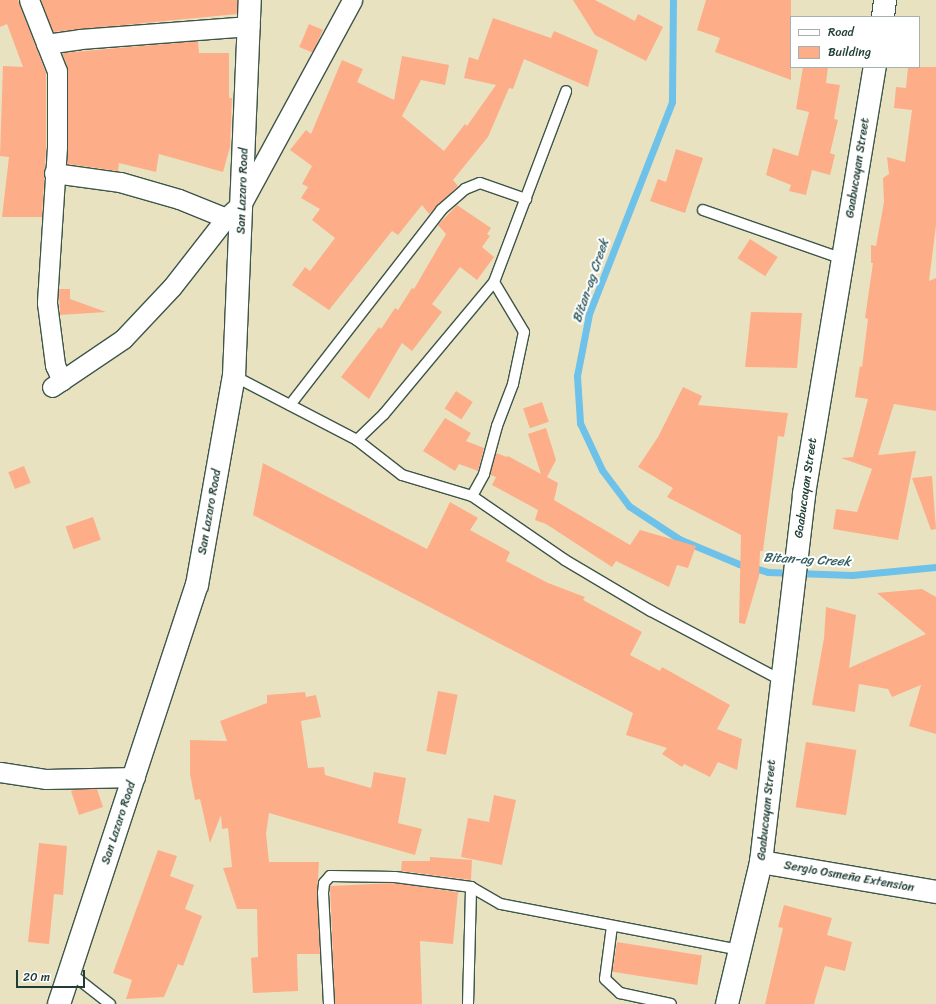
<!DOCTYPE html>
<meta charset="utf-8">
<style>
body{margin:0}
#map{position:relative;width:936px;height:1004px;overflow:hidden;background:#e9e2c1;font-family:Sriracha,sans-serif}
div>[style]{position:absolute}
.stream>*{height:7px;margin:-3.5px;padding:0 3.5px;transform-origin:3.5px;border-radius:3.5px;background:#6ec2ea}
.building>*{inset:0;background:#fdae89;transform-origin:0 0}
.roads{filter:drop-shadow(1px 0 #3d5649) drop-shadow(-1px 0 #3d5649) drop-shadow(0 1px #3d5649) drop-shadow(0 -1px #3d5649)}
.service>*{height:10px;margin:-5px;padding:0 5px;transform-origin:5px;border-radius:5px;background:#fff}
.minor>*{height:19px;margin:-9.5px;padding:0 9.5px;transform-origin:9.5px;border-radius:9.5px;background:#fff}
.tertiary>*{height:22px;margin:-11px;padding:0 11px;transform-origin:11px;border-radius:11px;background:#fff}
.primary>*{height:22px;margin:-11px;padding:0 11px;transform-origin:11px;border-radius:11px;background:#fff}
span{translate:-50% -50%;white-space:nowrap;text-align:center;line-height:1.15;-webkit-text-stroke:4px #fff;paint-order:stroke}
.street-label{font-size:12px;color:#1f3d34}
.water-label{font-size:13px;color:#335e62;font-style:italic}
.legend{position:absolute;left:790px;top:16px;width:130px;height:52px;box-sizing:border-box;background:#fff;border:1px solid #a5b1ae;margin:0;padding:5px 7px;list-style:none;font-size:12px;color:#1f3d34}
.legend li{display:flex;align-items:center;gap:8px;height:20px}
.legend b{width:20px;border:1px solid #a5b1ae}
.scale{position:absolute;left:16px;top:970px;width:69px;height:18px;box-sizing:border-box;border:2px solid #1f3d34;border-top:0;padding-left:5px;font-size:12px;line-height:14px;white-space:nowrap;color:#1f3d34;-webkit-text-stroke:3px #fff;paint-order:stroke}
</style>
<div id="map">
<div class="stream">
<i style="left:673px;top:0;width:102px;rotate:90.6deg"></i>
<i style="left:672px;top:102px;width:228px;rotate:111.4deg"></i>
<i style="left:589px;top:314px;width:63px;rotate:101deg"></i>
<i style="left:577px;top:376px;width:47px;rotate:86.3deg"></i>
<i style="left:580px;top:423px;width:52px;rotate:64.9deg"></i>
<i style="left:602px;top:470px;width:45px;rotate:53.1deg"></i>
<i style="left:629px;top:506px;width:60px;rotate:33.4deg"></i>
<i style="left:679px;top:539px;width:65px;rotate:22.6deg"></i>
<i style="left:739px;top:564px;width:30px;rotate:15deg"></i>
<i style="left:768px;top:572px;width:84px;rotate:2deg"></i>
<i style="left:852px;top:575px;width:84px;rotate:-5.4deg"></i>
</div>
<div class="building">
<i style="clip-path:polygon(0 0,18px 0,46px 73px,46px 147px,42px 217px,2px 217px,9px 157px,0 156px,3px 66px,23px 67px,7px 24px,0 27px)"></i>
<i style="clip-path:polygon(41px 0,237px 0,237px 14px,53px 32px)"></i>
<i style="clip-path:polygon(573px 0,595px 0,635px 21px,638px 14px,663px 27px,646px 61px,595px 35px)"></i>
<i style="clip-path:polygon(706px 0,791px 0,791px 80px,715px 52px,720px 38px,697px 30px)"></i>
<i style="clip-path:polygon(493px 18px,551px 38px,554px 31px,598px 50px,588px 87px,524px 59px,513px 89px,509px 88px,488px 137px,453px 180px,458px 186px,429px 214px,422px 205px,398px 235px,392px 231px,329px 310px,292px 285px,305px 267px,310px 271px,335px 238px,312px 220px,320px 209px,301px 198px,308px 187px,302px 184px,312px 166px,290px 150px,306px 130px,311px 134px,342px 60px,363px 69px,357px 82px,394px 100px,402px 56px,449px 65px,445px 85px,421px 80px,402px 116px,444px 151px,465px 124px,467px 126px,496px 85px,464px 78px,469px 57px,478px 60px)"></i>
<i style="left:309px;top:24px;width:15px;height:25px;rotate:23deg"></i>
<i style="clip-path:polygon(198px 41px,199px 53px,229px 53px,229px 98px,232px 98px,230px 147px,223px 172px,159px 154px,156px 172px,119px 163px,118px 171px,67px 164px,68px 71px,62px 53px)"></i>
<i style="clip-path:polygon(803px 67px,828px 67px,826px 83px,840px 85px,834px 119px,838px 120px,830px 153px,835px 155px,830px 175px,812px 170px,806px 195px,789px 191px,791px 185px,766px 175px,773px 148px,798px 156px,809px 112px,796px 109px)"></i>
<i style="clip-path:polygon(908px 67px,936px 67px,936px 225px,929px 281px,936px 278px,936px 411px,894px 404px,878px 455px,916px 451px,898px 540px,833px 529px,836px 509px,857px 512px,872px 469px,841px 458px,853px 457px,868px 399px,855px 397px,860px 366px,862px 367px,868px 319px,865px 318px,873px 263px,871px 263px,871px 245px,876px 246px,884px 202px,883px 178px,889px 174px,887px 157px,905px 162px,912px 110px,894px 108px,896px 87px,906px 88px)"></i>
<i style="clip-path:polygon(676px 149px,703px 158px,685px 213px,650px 201px,658px 179px,666px 182px)"></i>
<i style="clip-path:polygon(457px 205px,491px 228px,487px 234px,490px 236px,482px 247px,494px 257px,477px 280px,460px 267px,432px 304px,442px 312px,412px 351px,402px 343px,369px 399px,341px 377px,379px 327px,381px 329px,395px 308px,398px 310px,412px 288px,414px 289px,446px 234px,438px 225px)"></i>
<i style="left:750px;top:239px;width:33px;height:23px;rotate:33deg"></i>
<i style="clip-path:polygon(59px 289px,70px 289px,70px 299px,106px 312px,60px 315px)"></i>
<i style="clip-path:polygon(751px 312px,802px 313px,797px 368px,745px 367px)"></i>
<i style="clip-path:polygon(683px 387px,702px 396px,698px 405px,788px 413px,784px 437px,778px 436px,763px 551px,760px 551px,759px 576px,745px 624px,739px 623px,741px 535px,667px 497px,673px 488px,638px 467px,658px 437px)"></i>
<i style="left:456px;top:391px;width:20px;height:21px;rotate:33deg"></i>
<i style="left:542px;top:402px;width:21px;height:20px;rotate:71deg"></i>
<i style="clip-path:polygon(445px 418px,471px 433px,466px 441px,484px 448px,478px 471px,459px 464px,455px 471px,423px 451px)"></i>
<i style="clip-path:polygon(546px 428px,556px 460px,547px 477px,558px 483px,554px 500px,630px 545px,640px 530px,696px 546px,688px 568px,677px 565px,669px 587px,616px 561px,612px 567px,546px 524px,535px 520px,538px 510px,492px 485px,496px 477px,490px 475px,496px 453px,507px 457px,508px 456px,541px 474px,528px 434px)"></i>
<i style="clip-path:polygon(263px 463px,427px 549px,450px 502px,478px 518px,470px 530px,510px 552px,506px 561px,548px 583px,585px 597px,583px 600px,642px 632px,630px 655px,660px 671px,662px 667px,730px 705px,717px 729px,742px 739px,737px 770px,718px 762px,710px 777px,684px 764px,682px 767px,662px 754px,667px 748px,626px 735px,633px 713px,253px 515px)"></i>
<i style="left:24px;top:466px;width:18px;height:17px;rotate:68deg"></i>
<i style="clip-path:polygon(932px 476px,936px 529px,931px 530px,912px 478px)"></i>
<i style="left:93px;top:517px;width:24px;height:29px;rotate:71deg"></i>
<i style="clip-path:polygon(922px 589px,936px 597px,936px 734px,909px 726px,921px 685px,892px 697px,888px 689px,859px 684px,855px 712px,812px 705px,824px 638px,826px 607px,856px 615px,849px 668px,926px 634px,877px 593px)"></i>
<i style="left:438px;top:691px;width:20px;height:61px;rotate:11deg"></i>
<i style="clip-path:polygon(305px 692px,306px 697px,316px 695px,321px 717px,301px 721px,308px 768px,324px 767px,325px 775px,371px 788px,374px 772px,406px 778px,398px 823px,422px 829px,415px 855px,269px 813px,266px 834px,269px 862px,319px 862px,317px 893px,320px 954px,297px 954px,298px 991px,253px 993px,251px 958px,258px 957px,257px 909px,237px 909px,223px 868px,232px 867px,228px 828px,222px 829px,221px 815px,210px 843px,200px 799px,195px 800px,190px 774px,190px 740px,227px 741px,220px 721px,267px 703px,267px 695px)"></i>
<i style="left:806px;top:742px;width:51px;height:66px;rotate:9deg"></i>
<i style="clip-path:polygon(76px 789px,97px 789px,103px 807px,79px 815px,71px 791px)"></i>
<i style="clip-path:polygon(494px 795px,516px 800px,502px 865px,461px 857px,468px 818px,489px 822px)"></i>
<i style="clip-path:polygon(39px 843px,67px 846px,63px 895px,54px 894px,49px 944px,28px 942px)"></i>
<i style="clip-path:polygon(158px 850px,177px 856px,170px 876px,194px 885px,185px 909px,202px 916px,183px 966px,178px 964px,164px 997px,126px 999px,132px 980px,113px 973px)"></i>
<i style="clip-path:polygon(430px 857px,472px 860px,471px 880px,401px 871px,402px 861px,430px 861px)"></i>
<i style="clip-path:polygon(395px 883px,458px 892px,453px 944px,420px 941px,422px 1004px,335px 1004px,330px 886px)"></i>
<i style="clip-path:polygon(784px 905px,832px 918px,827px 935px,852px 942px,845px 971px,825px 966px,814px 1004px,765px 1004px,783px 928px,778px 927px)"></i>
<i style="left:617px;top:942px;width:86px;height:30px;rotate:9deg"></i>
</div>
<div class="roads">
<div class="service">
<i style="left:703px;top:210px;width:148px;rotate:19.3deg"></i>
<i style="left:234px;top:376px;width:139px;rotate:27.5deg"></i>
<i style="left:357px;top:440px;width:37px;rotate:-44deg"></i>
<i style="left:384px;top:414px;width:172px;rotate:-50.2deg"></i>
<i style="left:494px;top:282px;width:204px;rotate:-69.3deg"></i>
<i style="left:290px;top:405px;width:247px;rotate:-52.2deg"></i>
<i style="left:441px;top:210px;width:32px;rotate:-41deg"></i>
<i style="left:465px;top:189px;width:16px;rotate:-22deg"></i>
<i style="left:480px;top:183px;width:49px;rotate:19.2deg"></i>
<i style="left:357px;top:440px;width:57px;rotate:37.9deg"></i>
<i style="left:402px;top:475px;width:73px;rotate:16.7deg"></i>
<i style="left:472px;top:496px;width:113px;rotate:34.5deg"></i>
<i style="left:565px;top:560px;width:100px;rotate:30.7deg"></i>
<i style="left:651px;top:611px;width:147px;rotate:28deg"></i>
<i style="left:472px;top:496px;width:25px;rotate:-61deg"></i>
<i style="left:484px;top:474px;width:50px;rotate:-74.8deg"></i>
<i style="left:497px;top:426px;width:45px;rotate:-69.1deg"></i>
<i style="left:513px;top:384px;width:53px;rotate:-78.1deg"></i>
<i style="left:524px;top:332px;width:58px;rotate:-121deg"></i>
<i style="left:612px;top:926px;width:53px;rotate:97.5deg"></i>
<i style="left:605px;top:979px;width:21px;rotate:43deg"></i>
<i style="left:620px;top:993px;width:52px;rotate:12.2deg"></i>
<i style="left:69px;top:972px;width:52px;rotate:38deg"></i>
<i style="left:329px;top:1004px;width:111px;rotate:-93.1deg"></i>
<i style="left:323px;top:893px;width:10px;rotate:-84deg"></i>
<i style="left:324px;top:883px;width:9px;rotate:-49deg"></i>
<i style="left:330px;top:876px;width:65px;rotate:0.9deg"></i>
<i style="left:395px;top:877px;width:77px;rotate:7.5deg"></i>
<i style="left:468px;top:1004px;width:117px;rotate:-88.5deg"></i>
<i style="left:471px;top:887px;width:34px;rotate:30deg"></i>
<i style="left:501px;top:904px;width:243px;rotate:10.9deg"></i>
</div>
<div class="minor">
<i style="left:29px;top:0;width:76px;rotate:68.5deg"></i>
<i style="left:57px;top:71px;width:76px;rotate:90deg"></i>
<i style="left:57px;top:147px;width:156px;rotate:93.7deg"></i>
<i style="left:47px;top:303px;width:63px;rotate:82.6deg"></i>
<i style="left:55px;top:365px;width:17px;rotate:66deg"></i>
<i style="left:46px;top:44px;width:34px;rotate:-8deg"></i>
<i style="left:80px;top:39px;width:170px;rotate:-4.4deg"></i>
<i style="left:54px;top:173px;width:67px;rotate:7.8deg"></i>
<i style="left:120px;top:182px;width:61px;rotate:16.1deg"></i>
<i style="left:179px;top:199px;width:51px;rotate:22deg"></i>
<i style="left:52px;top:387px;width:86px;rotate:-34.1deg"></i>
<i style="left:123px;top:339px;width:71px;rotate:-46.7deg"></i>
<i style="left:172px;top:287px;width:88px;rotate:-52deg"></i>
<i style="left:226px;top:218px;width:22px;rotate:-43deg"></i>
<i style="left:242px;top:203px;width:231px;rotate:-61.5deg"></i>
<i style="left:0;top:772px;width:47px;rotate:8.7deg"></i>
<i style="left:46px;top:779px;width:89px;rotate:-1.3deg"></i>
</div>
<div class="tertiary">
<i style="left:883px;top:17px;width:17px;rotate:-83deg"></i>
<i style="left:761px;top:862px;width:178px;rotate:9.7deg"></i>
<i style="left:727px;top:1004px;width:146px;rotate:-76.5deg"></i>
<i style="left:761px;top:862px;width:371px;rotate:-83.3deg"></i>
<i style="left:804px;top:494px;width:433px;rotate:-80.6deg"></i>
</div>
<div class="primary">
<i style="left:59px;top:1004px;width:441px;rotate:-71.8deg"></i>
<i style="left:197px;top:585px;width:212px;rotate:-80deg"></i>
<i style="left:234px;top:376px;width:376px;rotate:-87.6deg"></i>
</div>
</div>
<div class="street-label">
<span style="left:858px;top:168px;rotate:-81deg">Gaabucayan Street</span>
<span style="left:243px;top:191px;rotate:-88deg">San Lazaro Road</span>
<span style="left:806px;top:488px;rotate:-82deg">Gaabucayan Street</span>
<span style="left:210px;top:512px;rotate:-80deg">San Lazaro Road</span>
<span style="left:767px;top:810px;rotate:-84deg">Gaabucayan Street</span>
<span style="left:119px;top:823px;rotate:-72deg">San Lazaro Road</span>
<span style="left:849px;top:877px;rotate:10deg">Sergio Osmeña Extension</span>
</div>
<div class="water-label">
<span style="left:591px;top:281px;rotate:-71deg">Bitan-ag Creek</span>
<span style="left:807px;top:560px;rotate:3deg">Bitan-ag Creek</span>
</div>
<ul class="legend">
<li><b style="height:5px;background:#fff"></b>Road</li>
<li><b style="height:11px;background:#fdae89"></b>Building</li>
</ul>
<div class="scale">20 m</div>
</div>
